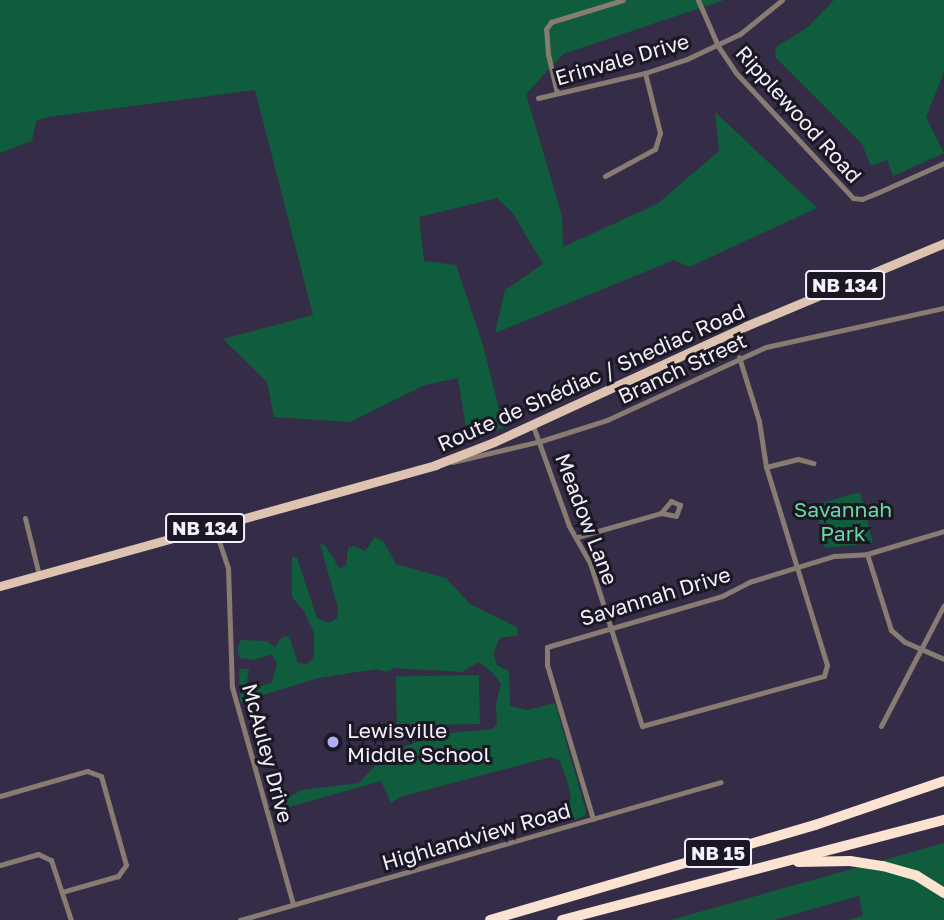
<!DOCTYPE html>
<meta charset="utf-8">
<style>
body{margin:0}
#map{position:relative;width:944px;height:920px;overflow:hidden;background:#352d47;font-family:"Golos Text",sans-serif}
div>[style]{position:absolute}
.green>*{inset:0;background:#0f5d3d;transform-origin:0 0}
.minor>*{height:5px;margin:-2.5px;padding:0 2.5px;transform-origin:2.5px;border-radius:2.5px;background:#887b72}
.primary>*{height:9px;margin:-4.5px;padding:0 4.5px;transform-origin:4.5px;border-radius:4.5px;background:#dfc3b1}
.motorway>*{height:10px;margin:-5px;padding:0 5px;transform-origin:5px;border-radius:5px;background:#fce2d0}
.dots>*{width:19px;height:19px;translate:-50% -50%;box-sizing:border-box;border:4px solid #1b1824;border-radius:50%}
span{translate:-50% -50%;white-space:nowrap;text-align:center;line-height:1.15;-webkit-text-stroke:6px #1b1824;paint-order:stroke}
.shield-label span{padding:2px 5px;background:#1b1824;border:2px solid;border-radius:5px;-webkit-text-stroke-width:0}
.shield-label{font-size:19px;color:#f3effd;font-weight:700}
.street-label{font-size:21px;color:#f3effd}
.park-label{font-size:21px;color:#67daa3}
.poi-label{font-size:21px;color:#f3effd}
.left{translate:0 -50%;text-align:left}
</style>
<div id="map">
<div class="green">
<i style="clip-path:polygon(0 0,724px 0,563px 54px,526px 94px,562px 216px,563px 247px,657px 204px,719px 151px,715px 112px,817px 208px,689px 267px,674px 260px,495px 333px,505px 290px,543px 264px,512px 212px,497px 198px,419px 217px,424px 261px,456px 265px,483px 345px,500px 413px,508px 426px,468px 441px,458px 378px,425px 385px,350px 422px,274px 417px,267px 382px,223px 339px,313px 315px,255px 90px,48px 117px,36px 121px,32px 141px,0 153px)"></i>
<i style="clip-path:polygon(834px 0,944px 0,944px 72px,926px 117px,944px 153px,893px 176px,887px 160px,871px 166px,862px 144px,775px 57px,776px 47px,808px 27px)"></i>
<i style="clip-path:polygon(860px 492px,873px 543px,825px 548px,815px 505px)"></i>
<i style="clip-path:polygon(375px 537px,383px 541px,396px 564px,446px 578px,470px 604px,517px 627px,518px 635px,500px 638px,493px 654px,498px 666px,509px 671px,510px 706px,527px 710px,555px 703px,586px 811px,585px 816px,573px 820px,568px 809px,571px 798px,568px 783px,560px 761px,551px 757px,400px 797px,391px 803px,381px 781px,278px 810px,286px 799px,302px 790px,359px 783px,385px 755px,396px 749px,441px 734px,492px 729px,497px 725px,496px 704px,501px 684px,493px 673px,479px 662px,462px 672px,393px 668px,386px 672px,377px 669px,318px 678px,240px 702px,239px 669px,249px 669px,247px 681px,249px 687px,254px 689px,272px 682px,277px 664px,272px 654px,254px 660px,240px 658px,237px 649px,241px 640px,267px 641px,275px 647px,282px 637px,289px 636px,298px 663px,307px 664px,314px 658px,314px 633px,304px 611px,292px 597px,292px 556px,297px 558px,317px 618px,329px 623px,337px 618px,338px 608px,320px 544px,325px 545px,340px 569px,346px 565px,348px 548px,354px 546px,365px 551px)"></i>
<i style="left:479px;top:675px;width:49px;height:83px;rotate:89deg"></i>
<i style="clip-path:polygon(944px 843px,944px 920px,847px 920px,863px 916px,859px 896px,773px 920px,671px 920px)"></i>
</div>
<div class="minor">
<i style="left:698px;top:0;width:50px;rotate:66.5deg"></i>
<i style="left:718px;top:46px;width:32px;rotate:56deg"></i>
<i style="left:736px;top:73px;width:171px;rotate:46.9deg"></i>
<i style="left:853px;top:198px;width:9px;rotate:6deg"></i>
<i style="left:862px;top:199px;width:16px;rotate:-22deg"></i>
<i style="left:877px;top:193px;width:73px;rotate:-24.1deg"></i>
<i style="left:557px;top:93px;width:39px;rotate:-103deg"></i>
<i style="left:548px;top:55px;width:26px;rotate:-94deg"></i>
<i style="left:546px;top:29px;width:9px;rotate:-54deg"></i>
<i style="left:551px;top:22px;width:75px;rotate:-17deg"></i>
<i style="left:538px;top:98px;width:110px;rotate:-13.2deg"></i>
<i style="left:645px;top:73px;width:44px;rotate:-18.4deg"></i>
<i style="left:687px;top:59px;width:59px;rotate:-25.3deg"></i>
<i style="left:740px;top:34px;width:54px;rotate:-39deg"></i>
<i style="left:605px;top:176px;width:57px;rotate:-28.4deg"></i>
<i style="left:655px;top:149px;width:17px;rotate:-73deg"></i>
<i style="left:660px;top:133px;width:62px;rotate:-104deg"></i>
<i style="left:532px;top:423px;width:109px;rotate:70.2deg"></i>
<i style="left:569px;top:526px;width:43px;rotate:60.4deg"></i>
<i style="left:590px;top:563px;width:171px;rotate:72.3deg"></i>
<i style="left:642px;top:726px;width:189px;rotate:-15.4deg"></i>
<i style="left:824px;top:676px;width:11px;rotate:-75deg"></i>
<i style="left:827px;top:665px;width:207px;rotate:-107.1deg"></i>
<i style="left:766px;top:467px;width:47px;rotate:-98.7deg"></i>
<i style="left:759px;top:421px;width:67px;rotate:-107.4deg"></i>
<i style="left:452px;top:462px;width:91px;rotate:-13.3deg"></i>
<i style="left:541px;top:441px;width:69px;rotate:-17.7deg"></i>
<i style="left:607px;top:420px;width:175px;rotate:-24.7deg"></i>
<i style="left:766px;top:347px;width:182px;rotate:-12.4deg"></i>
<i style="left:766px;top:467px;width:33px;rotate:-14deg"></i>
<i style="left:798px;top:459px;width:16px;rotate:15deg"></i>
<i style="left:25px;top:518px;width:59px;rotate:76.2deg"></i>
<i style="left:214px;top:526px;width:44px;rotate:71.6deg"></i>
<i style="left:228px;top:568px;width:119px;rotate:88.1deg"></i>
<i style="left:232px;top:687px;width:225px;rotate:74.3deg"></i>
<i style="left:577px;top:537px;width:87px;rotate:-15.9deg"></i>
<i style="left:661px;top:513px;width:15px;rotate:11deg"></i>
<i style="left:676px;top:516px;width:12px;rotate:-70deg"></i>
<i style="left:680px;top:505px;width:10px;rotate:-156deg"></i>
<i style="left:671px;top:501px;width:16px;rotate:130deg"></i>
<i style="left:867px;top:554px;width:80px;rotate:72.5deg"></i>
<i style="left:891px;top:630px;width:18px;rotate:41deg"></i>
<i style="left:905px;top:642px;width:43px;rotate:23.6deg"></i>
<i style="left:881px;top:726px;width:136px;rotate:-62.5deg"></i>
<i style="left:0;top:796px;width:91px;rotate:-16deg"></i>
<i style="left:87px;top:771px;width:15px;rotate:20deg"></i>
<i style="left:101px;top:776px;width:92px;rotate:74.3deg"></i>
<i style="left:126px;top:865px;width:14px;rotate:126deg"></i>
<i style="left:118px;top:876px;width:58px;rotate:164.1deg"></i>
<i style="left:593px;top:819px;width:161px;rotate:-106.6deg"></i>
<i style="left:547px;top:665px;width:18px;rotate:-90deg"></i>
<i style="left:547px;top:647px;width:182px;rotate:-16.2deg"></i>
<i style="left:722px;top:596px;width:30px;rotate:-27deg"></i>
<i style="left:749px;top:582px;width:89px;rotate:-17deg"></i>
<i style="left:834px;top:556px;width:33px;rotate:-3deg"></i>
<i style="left:867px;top:554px;width:80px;rotate:-16.6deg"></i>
<i style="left:0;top:865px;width:40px;rotate:-16deg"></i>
<i style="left:38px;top:854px;width:14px;rotate:25deg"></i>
<i style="left:51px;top:860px;width:63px;rotate:71.6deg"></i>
<i style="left:240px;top:920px;width:500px;rotate:-16.01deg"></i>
</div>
<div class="primary">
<i style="left:0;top:586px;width:452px;rotate:-15.5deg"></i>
<i style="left:435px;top:465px;width:63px;rotate:-21.3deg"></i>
<i style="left:494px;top:442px;width:277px;rotate:-24.7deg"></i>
<i style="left:746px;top:326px;width:215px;rotate:-22.7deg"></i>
</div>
<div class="motorway">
<i style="left:798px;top:862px;width:52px;rotate:-1.1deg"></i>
<i style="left:850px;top:861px;width:33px;rotate:9deg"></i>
<i style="left:883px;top:866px;width:35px;rotate:16deg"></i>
<i style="left:917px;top:876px;width:32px;rotate:32deg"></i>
<i style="left:490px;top:920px;width:339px;rotate:-16.3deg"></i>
<i style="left:815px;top:825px;width:136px;rotate:-18.8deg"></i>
<i style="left:562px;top:920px;width:395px;rotate:-14.7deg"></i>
</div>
<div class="dots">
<i style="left:333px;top:742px;background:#b4acf9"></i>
</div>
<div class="shield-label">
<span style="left:845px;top:285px">NB 134</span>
<span style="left:205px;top:528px">NB 134</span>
<span style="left:718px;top:853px">NB 15</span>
</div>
<div class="street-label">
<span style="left:622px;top:59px;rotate:-16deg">Erinvale Drive</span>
<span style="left:799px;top:114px;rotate:48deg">Ripplewood Road</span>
<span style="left:682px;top:368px;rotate:-25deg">Branch Street</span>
<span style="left:591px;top:377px;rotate:-24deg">Route de Shédiac / Shediac Road</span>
<span style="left:587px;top:519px;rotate:69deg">Meadow Lane</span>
<span style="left:655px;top:596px;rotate:-17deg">Savannah Drive</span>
<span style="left:268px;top:753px;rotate:75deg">McAuley Drive</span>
<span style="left:476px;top:836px;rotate:-16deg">Highlandview Road</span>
</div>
<div class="park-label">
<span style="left:843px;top:521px">Savannah<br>Park</span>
</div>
<div class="poi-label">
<span class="left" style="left:347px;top:742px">Lewisville<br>Middle School</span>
</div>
</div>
